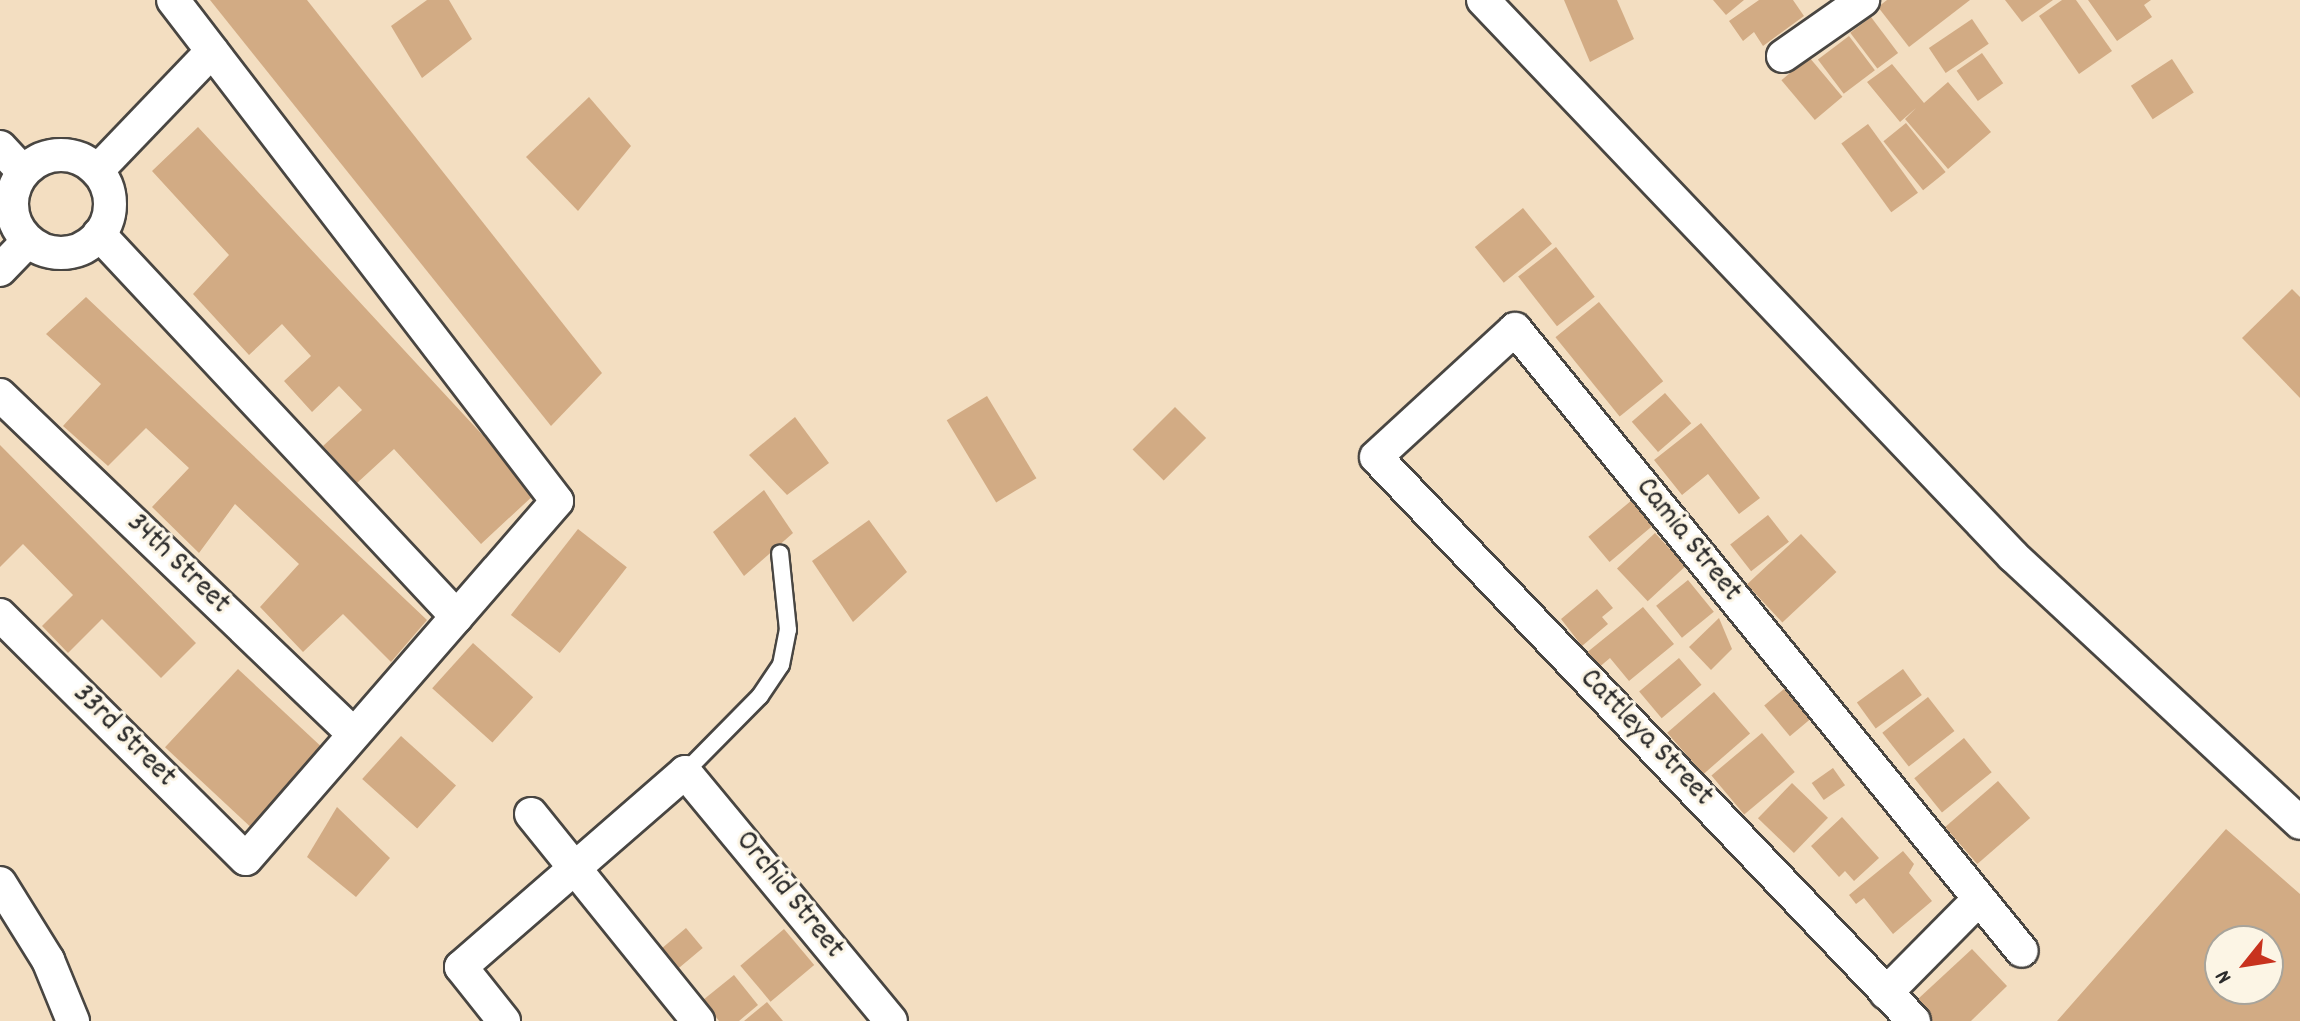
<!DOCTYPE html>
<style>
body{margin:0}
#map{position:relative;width:2300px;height:1021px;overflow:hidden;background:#f3dec1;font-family:Dekko,sans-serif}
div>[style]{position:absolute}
.building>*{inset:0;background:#d2ab84;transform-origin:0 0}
.roads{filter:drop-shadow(2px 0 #494642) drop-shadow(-2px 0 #494642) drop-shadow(0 2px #494642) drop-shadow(0 -2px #494642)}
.lane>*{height:16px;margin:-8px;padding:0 8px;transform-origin:8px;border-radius:8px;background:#fff}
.street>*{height:32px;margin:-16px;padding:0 16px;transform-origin:16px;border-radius:16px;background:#fff}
.street>.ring{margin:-16px;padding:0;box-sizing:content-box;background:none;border:32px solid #fff;border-radius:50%}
span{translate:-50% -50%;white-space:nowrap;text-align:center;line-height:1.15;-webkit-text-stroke:6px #fcf5e5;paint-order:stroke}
.street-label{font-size:30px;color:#2b2b2b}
.north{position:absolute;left:2204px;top:925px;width:80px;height:80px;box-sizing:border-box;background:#fcf5e5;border:2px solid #a8a49b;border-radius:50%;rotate:240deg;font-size:22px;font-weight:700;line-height:32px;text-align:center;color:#2b2b2b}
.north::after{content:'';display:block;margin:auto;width:28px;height:36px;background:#c8321e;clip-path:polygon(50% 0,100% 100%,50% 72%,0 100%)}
</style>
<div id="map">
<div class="building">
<i style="clip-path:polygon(210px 0,307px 0,602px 373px,551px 426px)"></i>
<i style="clip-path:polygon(427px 0,449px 0,472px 39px,422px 78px,391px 26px)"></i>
<i style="clip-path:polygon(1564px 0,1617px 0,1634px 39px,1590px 62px)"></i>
<i style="clip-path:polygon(1713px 0,1744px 0,1726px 15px)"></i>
<i style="clip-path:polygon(1759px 0,1793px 0,1804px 16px,1763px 46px,1754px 32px,1743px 41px,1729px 21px)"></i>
<i style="clip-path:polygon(1887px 0,1970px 0,1909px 47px,1878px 7px)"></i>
<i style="clip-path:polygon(2005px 0,2053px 0,2022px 22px)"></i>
<i style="clip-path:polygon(2062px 0,2076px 0,2112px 51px,2079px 74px,2039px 16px)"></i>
<i style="clip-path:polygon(2088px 0,2151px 0,2144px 5px,2152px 17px,2117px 41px)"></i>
<i style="left:1871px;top:17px;width:45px;height:26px;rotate:53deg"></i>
<i style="left:1972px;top:19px;width:30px;height:52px;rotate:56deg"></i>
<i style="left:1849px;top:36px;width:43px;height:39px;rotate:53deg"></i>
<i style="left:1982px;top:53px;width:37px;height:31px;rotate:55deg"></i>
<i style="left:1809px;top:57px;width:52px;height:36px;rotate:50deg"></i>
<i style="left:2172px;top:59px;width:40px;height:49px;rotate:57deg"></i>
<i style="clip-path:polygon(1892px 64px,1924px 103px,1948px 82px,1991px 132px,1948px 169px,1905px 119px,1916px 108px,1900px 122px,1867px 82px)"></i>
<i style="clip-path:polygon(589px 97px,631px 146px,578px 211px,526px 157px)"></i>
<i style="left:1906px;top:123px;width:63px;height:29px;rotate:51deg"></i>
<i style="left:1868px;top:124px;width:85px;height:33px;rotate:54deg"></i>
<i style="clip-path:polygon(198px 127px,536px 493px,481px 544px,394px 449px,357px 483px,323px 446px,362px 410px,339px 386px,312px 412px,284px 381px,311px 356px,282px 324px,249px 355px,193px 294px,229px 255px,152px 171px)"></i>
<i style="left:1523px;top:208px;width:46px;height:62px;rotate:51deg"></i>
<i style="left:1556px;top:247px;width:63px;height:48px;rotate:52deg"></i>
<i style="clip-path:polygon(2292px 289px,2300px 297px,2300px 398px,2242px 338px)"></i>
<i style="clip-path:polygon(86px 297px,427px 620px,391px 662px,343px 614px,303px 652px,260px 607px,299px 564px,235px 504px,199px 553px,152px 507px,189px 468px,146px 428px,108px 466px,63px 426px,101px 384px,46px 334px)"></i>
<i style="left:1599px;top:302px;width:102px;height:56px;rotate:51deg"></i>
<i style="left:1665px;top:393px;width:40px;height:44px;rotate:49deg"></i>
<i style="left:987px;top:396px;width:96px;height:47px;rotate:59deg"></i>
<i style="left:1175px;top:407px;width:44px;height:60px;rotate:45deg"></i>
<i style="clip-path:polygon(795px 417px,829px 463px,787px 495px,749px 455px)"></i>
<i style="clip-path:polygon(1701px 423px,1760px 498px,1739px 514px,1708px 474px,1682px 495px,1654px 460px)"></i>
<i style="clip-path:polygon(0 445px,196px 643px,161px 678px,102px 619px,68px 653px,42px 626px,73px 595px,23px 544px,0 567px)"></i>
<i style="clip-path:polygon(764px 490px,793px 533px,744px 576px,713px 532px)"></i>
<i style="left:1632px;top:500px;width:33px;height:57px;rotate:50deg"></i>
<i style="left:1768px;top:515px;width:34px;height:48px;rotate:52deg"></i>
<i style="clip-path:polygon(869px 520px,907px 572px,853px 622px,812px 561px)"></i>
<i style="left:578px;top:529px;width:62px;height:109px;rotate:38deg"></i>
<i style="left:1655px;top:533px;width:45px;height:52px;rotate:47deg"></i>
<i style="left:1801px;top:534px;width:52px;height:74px;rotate:47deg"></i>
<i style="left:1688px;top:580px;width:41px;height:41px;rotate:51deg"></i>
<i style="clip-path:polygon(1597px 589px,1613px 608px,1602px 617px,1608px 624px,1582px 646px,1561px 619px)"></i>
<i style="clip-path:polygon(1643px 607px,1674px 644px,1629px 681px,1610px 658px,1597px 669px,1585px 654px)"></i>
<i style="clip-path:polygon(1719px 618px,1732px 649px,1711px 670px,1689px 647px)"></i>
<i style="left:473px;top:643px;width:81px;height:61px;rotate:42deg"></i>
<i style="left:1679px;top:658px;width:35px;height:52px;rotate:50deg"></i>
<i style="left:238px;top:669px;width:117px;height:107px;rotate:43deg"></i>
<i style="left:1903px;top:669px;width:32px;height:57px;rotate:54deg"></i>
<i style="left:1791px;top:683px;width:40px;height:35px;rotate:50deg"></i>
<i style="left:1714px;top:692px;width:55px;height:62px;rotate:49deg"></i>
<i style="left:1928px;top:697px;width:43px;height:58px;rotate:52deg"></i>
<i style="left:1762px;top:733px;width:51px;height:66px;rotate:50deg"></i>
<i style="left:401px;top:736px;width:74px;height:58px;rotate:42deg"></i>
<i style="left:1964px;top:738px;width:44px;height:64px;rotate:51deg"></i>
<i style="left:1833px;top:768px;width:21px;height:26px;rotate:55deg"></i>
<i style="left:1998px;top:781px;width:49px;height:70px;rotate:49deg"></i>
<i style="left:1792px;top:783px;width:50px;height:49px;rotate:44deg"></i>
<i style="clip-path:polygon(337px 807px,390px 858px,356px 897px,307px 857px)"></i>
<i style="clip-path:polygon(1842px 817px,1879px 858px,1854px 881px,1845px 871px,1839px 877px,1811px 846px)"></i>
<i style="clip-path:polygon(evenodd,2226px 829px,2300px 894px,2300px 1021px,2057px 1021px,2226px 829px,2220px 941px,2268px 941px,2268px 989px,2220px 989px,2220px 941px)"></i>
<i style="clip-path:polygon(1903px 851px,1914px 864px,1909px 873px,1932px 901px,1893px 934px,1864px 898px,1856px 904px,1849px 895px)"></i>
<i style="left:686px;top:928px;width:26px;height:35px;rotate:50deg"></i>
<i style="left:784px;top:929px;width:47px;height:57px;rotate:50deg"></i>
<i style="clip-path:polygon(1972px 949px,2007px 986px,1971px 1021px,1914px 1021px,1905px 1011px)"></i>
<i style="clip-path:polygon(734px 975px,758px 1005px,739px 1021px,719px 1021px,703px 1000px)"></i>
<i style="clip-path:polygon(767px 1002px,783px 1021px,744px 1021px)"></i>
</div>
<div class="roads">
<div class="lane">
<i style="left:685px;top:772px;width:107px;rotate:-45.4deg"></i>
<i style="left:760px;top:696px;width:37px;rotate:-56deg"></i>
<i style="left:781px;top:665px;width:36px;rotate:-79deg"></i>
<i style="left:788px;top:630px;width:77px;rotate:-95.9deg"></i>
</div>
<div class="street">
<i style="left:1483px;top:0;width:768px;rotate:46.37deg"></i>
<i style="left:2013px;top:556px;width:392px;rotate:42.9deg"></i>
<i style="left:1783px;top:56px;width:98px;rotate:-35deg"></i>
<i style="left:0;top:147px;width:34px;rotate:47deg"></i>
<i class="ring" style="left:12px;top:155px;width:66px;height:66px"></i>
<i style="left:97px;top:171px;width:166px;rotate:-46.2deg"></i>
<i style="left:99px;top:234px;width:524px;rotate:46.93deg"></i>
<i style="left:0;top:270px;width:39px;rotate:-46deg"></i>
<i style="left:0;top:395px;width:490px;rotate:43.8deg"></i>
<i style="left:0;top:615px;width:346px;rotate:44.8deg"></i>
<i style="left:246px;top:859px;width:474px;rotate:-49deg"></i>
<i style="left:557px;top:501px;width:631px;rotate:-127.47deg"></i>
<i style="left:531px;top:814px;width:266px;rotate:51.1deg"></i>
<i style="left:0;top:883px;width:91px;rotate:58.1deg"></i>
<i style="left:48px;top:960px;width:66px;rotate:67.7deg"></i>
<i style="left:1886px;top:993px;width:131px;rotate:-45.3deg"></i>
<i style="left:504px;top:1021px;width:69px;rotate:-128.5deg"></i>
<i style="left:461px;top:967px;width:297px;rotate:-41deg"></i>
<i style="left:685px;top:772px;width:323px;rotate:50.4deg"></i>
<i style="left:1914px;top:1021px;width:779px;rotate:-133.65deg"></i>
<i style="left:1376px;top:457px;width:189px;rotate:-42.6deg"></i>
<i style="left:1515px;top:329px;width:802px;rotate:50.82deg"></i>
</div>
</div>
<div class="street-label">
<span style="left:1687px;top:541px;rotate:51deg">Camia Street</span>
<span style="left:177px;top:565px;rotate:44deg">34th Street</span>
<span style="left:123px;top:737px;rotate:45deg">33rd Street</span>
<span style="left:1645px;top:739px;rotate:46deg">Cattleya Street</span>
<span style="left:788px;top:896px;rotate:51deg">Orchid Street</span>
</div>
<div class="north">N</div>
</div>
